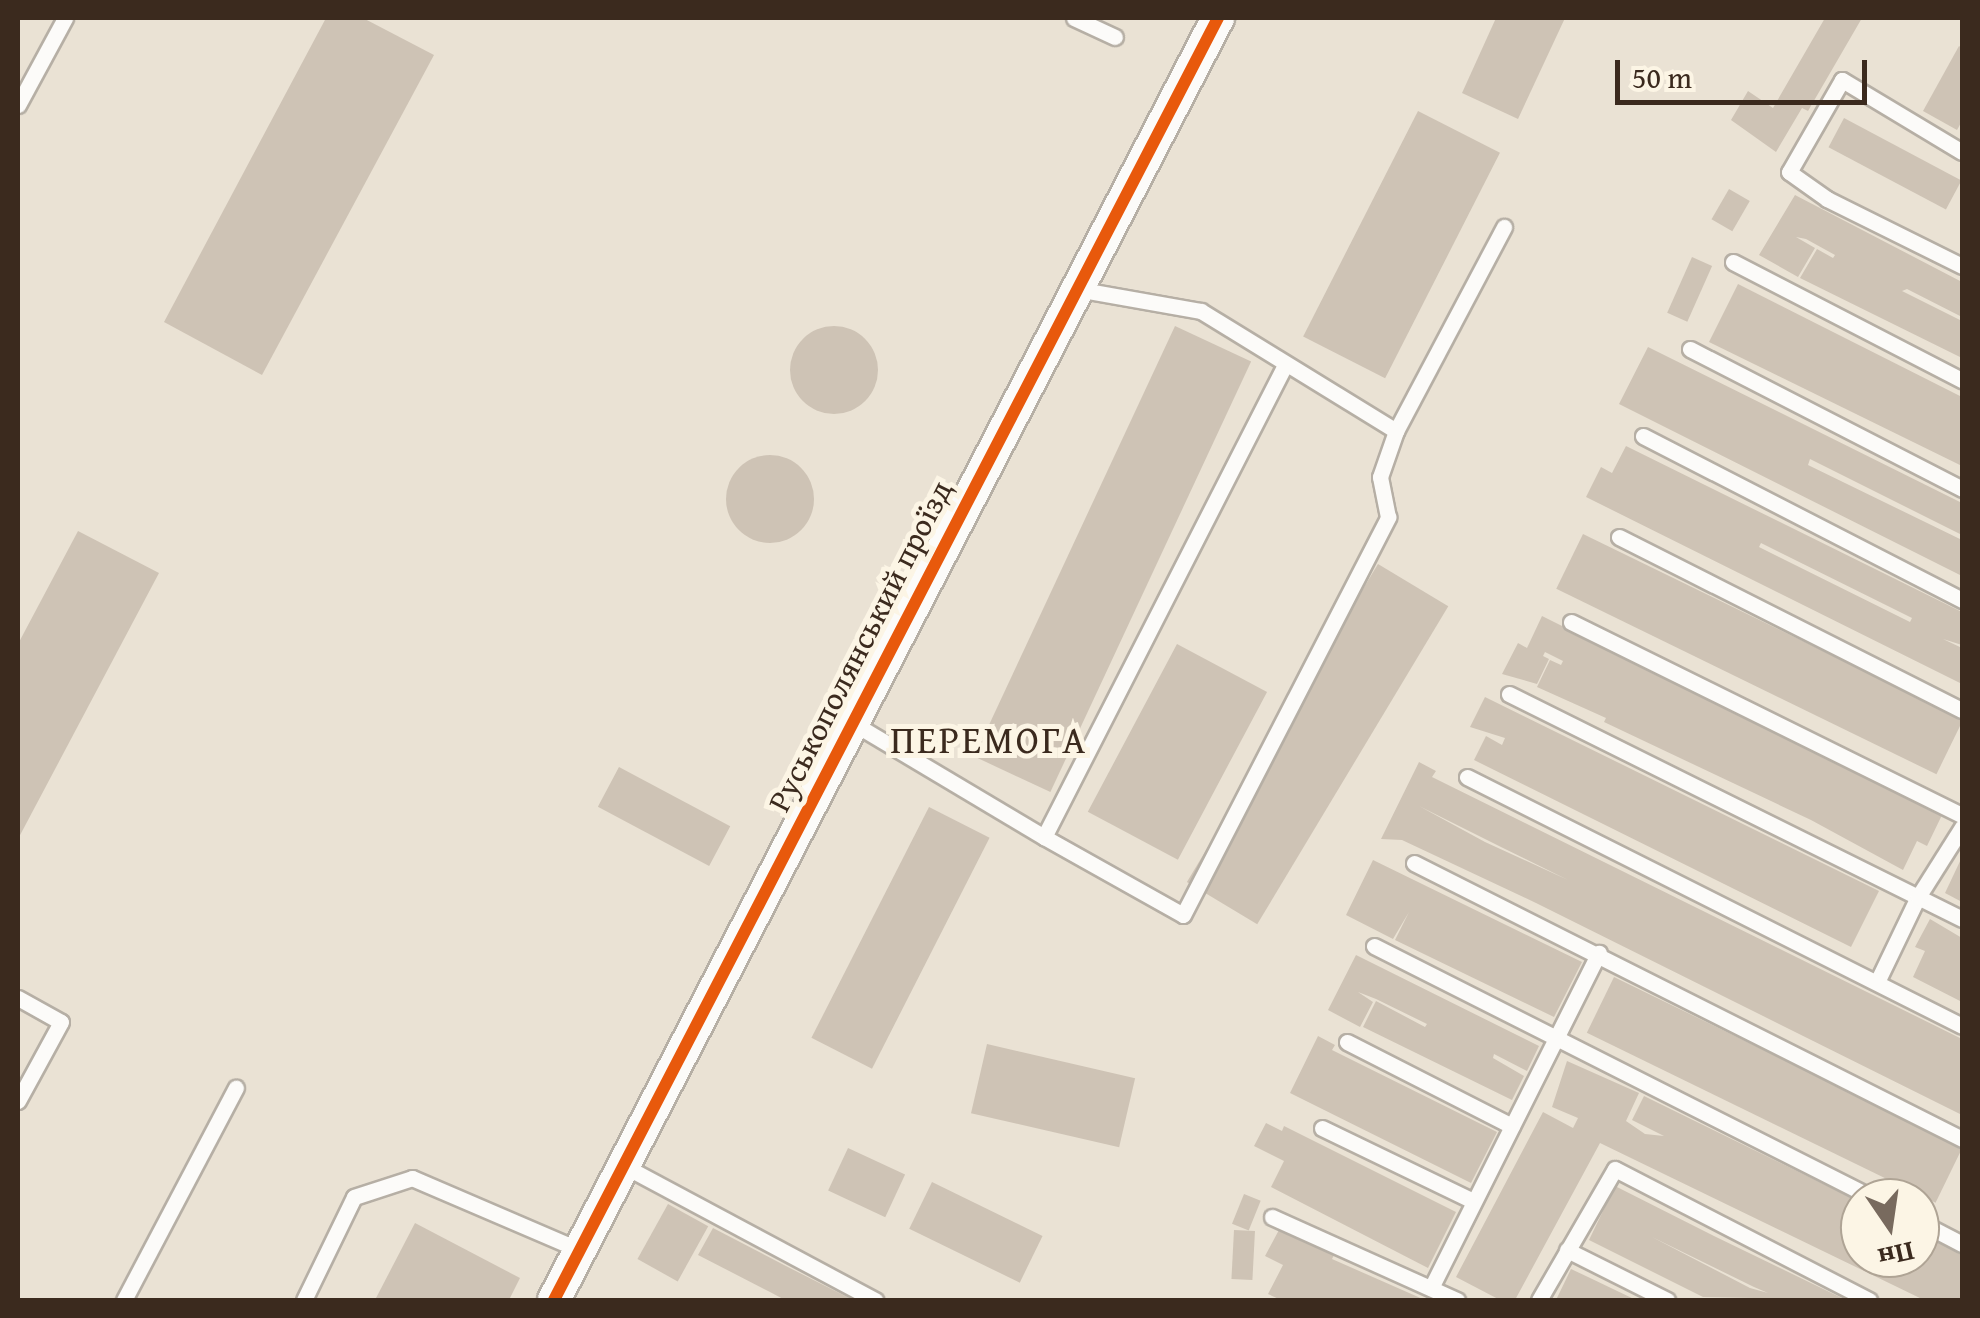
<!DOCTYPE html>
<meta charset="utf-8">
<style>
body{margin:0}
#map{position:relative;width:1980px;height:1318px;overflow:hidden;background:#eae2d4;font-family:"Gentium Book Plus",serif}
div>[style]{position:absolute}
.building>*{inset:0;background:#cec3b5;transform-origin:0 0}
.round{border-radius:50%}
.roads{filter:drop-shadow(2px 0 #b6afa5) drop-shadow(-2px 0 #b6afa5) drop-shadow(0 2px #b6afa5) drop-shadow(0 -2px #b6afa5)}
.lane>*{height:15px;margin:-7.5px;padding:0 7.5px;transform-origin:7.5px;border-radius:7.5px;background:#fcfbf9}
.street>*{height:32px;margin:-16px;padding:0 16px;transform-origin:16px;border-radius:16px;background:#fcfbf9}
.cycleway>*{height:12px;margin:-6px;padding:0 6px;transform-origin:6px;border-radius:6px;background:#e8590c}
span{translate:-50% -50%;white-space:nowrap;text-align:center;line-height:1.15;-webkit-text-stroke:10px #fcf5e5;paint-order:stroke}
.street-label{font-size:32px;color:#3b2a1e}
.quarter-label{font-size:38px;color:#3b2a1e;letter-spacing:2.5px}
.frame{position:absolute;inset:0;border:20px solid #3b2a1e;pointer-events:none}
.north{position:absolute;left:1840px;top:1178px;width:100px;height:100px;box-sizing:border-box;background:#fcf5e5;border:2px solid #afa495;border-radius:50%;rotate:167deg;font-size:28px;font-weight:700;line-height:40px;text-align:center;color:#3b2a1e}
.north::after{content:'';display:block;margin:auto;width:35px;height:45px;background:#786a5e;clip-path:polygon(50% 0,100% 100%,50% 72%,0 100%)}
.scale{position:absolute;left:1615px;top:60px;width:252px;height:45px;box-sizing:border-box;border:5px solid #3b2a1e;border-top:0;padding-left:12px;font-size:30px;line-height:35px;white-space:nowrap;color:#3b2a1e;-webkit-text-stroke:8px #fcf5e5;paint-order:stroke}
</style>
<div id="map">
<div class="building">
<i style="clip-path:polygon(326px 18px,363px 18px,434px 55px,262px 375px,164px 322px)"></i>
<i style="clip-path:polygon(1496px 18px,1565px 18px,1518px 119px,1462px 93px)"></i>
<i style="clip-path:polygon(1825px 18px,1862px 18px,1808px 111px,1802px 108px,1776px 152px,1731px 120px,1748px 91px,1773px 108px)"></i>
<i style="clip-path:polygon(1959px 46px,1962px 48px,1962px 121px,1957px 130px,1923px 111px)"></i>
<i style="left:1418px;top:111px;width:92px;height:253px;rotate:27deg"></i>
<i style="left:1844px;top:118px;width:133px;height:33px;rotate:28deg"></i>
<i style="left:1729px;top:189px;width:24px;height:35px;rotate:30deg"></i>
<i style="clip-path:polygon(1795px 195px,1962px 282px,1962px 317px,1907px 289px,1902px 291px,1962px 321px,1962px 358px,1800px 278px,1817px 249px,1833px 258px,1835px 255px,1806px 239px,1796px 237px,1815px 248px,1798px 277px,1759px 255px)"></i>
<i style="left:1692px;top:257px;width:22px;height:61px;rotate:24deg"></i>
<i style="clip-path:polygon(1738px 284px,1962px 397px,1962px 466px,1709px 342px)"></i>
<i class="round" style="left:790px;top:326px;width:88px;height:88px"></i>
<i style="left:1175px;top:326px;width:84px;height:475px;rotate:25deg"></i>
<i style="clip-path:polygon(1648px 347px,1962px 503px,1962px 535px,1810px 459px,1808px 465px,1962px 540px,1962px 576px,1619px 404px)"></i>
<i style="clip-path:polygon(evenodd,1626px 446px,1962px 612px,1962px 645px,1943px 639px,1962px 648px,1962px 684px,1586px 497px,1601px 467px,1612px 473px,1626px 446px,1761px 543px,1912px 618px,1910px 622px,1759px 547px,1761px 543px)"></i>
<i class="round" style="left:726px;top:455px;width:88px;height:88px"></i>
<i style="clip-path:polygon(78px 531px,159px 573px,18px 839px,18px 644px)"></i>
<i style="left:1583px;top:534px;width:423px;height:61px;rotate:26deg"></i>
<i style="left:1378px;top:564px;width:82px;height:371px;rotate:31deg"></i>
<i style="clip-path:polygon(1542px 616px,1942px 815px,1927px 846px,1917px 841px,1903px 870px,1811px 820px,1604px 722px,1606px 718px,1537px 687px,1550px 660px,1561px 665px,1563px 661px,1545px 652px,1543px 656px,1549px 659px,1537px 684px,1502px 674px,1518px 643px,1527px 648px)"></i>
<i style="left:1177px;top:644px;width:102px;height:190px;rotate:28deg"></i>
<i style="clip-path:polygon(1485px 697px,1879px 891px,1851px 947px,1474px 760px,1486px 736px,1502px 745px,1505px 738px,1470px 727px)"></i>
<i style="clip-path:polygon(evenodd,1419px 762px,1436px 771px,1432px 777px,1962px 1039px,1962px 1115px,1536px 903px,1402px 840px,1381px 839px,1419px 762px,1419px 806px,1503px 848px,1568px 880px,1485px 842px,1419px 806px)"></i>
<i style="left:619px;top:767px;width:126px;height:45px;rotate:28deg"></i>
<i style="left:929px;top:807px;width:68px;height:259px;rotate:27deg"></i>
<i style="clip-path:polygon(1962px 857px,1962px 902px,1945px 893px)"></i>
<i style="clip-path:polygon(1373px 860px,1582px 962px,1554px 1017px,1395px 940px,1409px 912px,1393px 939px,1346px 915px)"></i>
<i style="clip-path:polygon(1930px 919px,1962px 938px,1962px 1002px,1913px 977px,1925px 951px,1915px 947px)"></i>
<i style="clip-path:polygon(1356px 955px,1539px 1046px,1527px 1071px,1494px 1054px,1493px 1058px,1524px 1076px,1512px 1100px,1363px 1027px,1376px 1001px,1425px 1027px,1427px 1024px,1376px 999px,1358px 992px,1373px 1002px,1360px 1027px,1328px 1010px)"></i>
<i style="left:1614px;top:977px;width:388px;height:62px;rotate:26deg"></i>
<i style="clip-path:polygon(1318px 1036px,1335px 1045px,1332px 1050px,1497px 1132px,1471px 1183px,1290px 1093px)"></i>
<i style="left:987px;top:1044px;width:152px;height:71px;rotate:13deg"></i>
<i style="clip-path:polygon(1567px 1061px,1639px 1093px,1626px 1121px,1645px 1134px,1664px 1136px,1632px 1120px,1644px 1096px,1860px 1202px,1860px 1258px,1920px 1258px,1920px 1232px,1962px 1252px,1962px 1300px,1924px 1300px,1600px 1143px,1515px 1300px,1500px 1300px,1456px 1277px,1543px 1112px,1573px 1128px,1578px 1118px,1552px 1107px)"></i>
<i style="clip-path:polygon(1266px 1123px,1282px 1131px,1284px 1126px,1456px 1212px,1428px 1268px,1271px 1187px,1284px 1161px,1254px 1146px)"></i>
<i style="left:848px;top:1148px;width:63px;height:47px;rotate:25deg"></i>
<i style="left:932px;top:1182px;width:123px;height:52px;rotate:26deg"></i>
<i style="clip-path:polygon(evenodd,1615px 1186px,1714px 1236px,1846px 1300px,1703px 1297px,1589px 1240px,1615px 1186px,1652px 1237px,1754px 1287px,1768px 1293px,1750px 1288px,1652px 1237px)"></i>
<i style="left:1244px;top:1194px;width:18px;height:32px;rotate:22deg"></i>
<i style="left:668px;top:1204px;width:46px;height:63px;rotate:29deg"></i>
<i style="clip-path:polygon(415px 1223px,520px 1278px,509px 1300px,375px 1300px)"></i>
<i style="clip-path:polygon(713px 1228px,784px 1265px,853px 1300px,785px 1300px,770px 1292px,698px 1255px)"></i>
<i style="clip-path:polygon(1280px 1228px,1334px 1255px,1332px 1259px,1425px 1300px,1281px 1300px,1268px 1294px,1283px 1265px,1265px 1256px)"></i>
<i style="left:1234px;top:1230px;width:21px;height:49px;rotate:3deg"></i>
<i style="clip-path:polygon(1571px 1269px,1588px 1277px,1636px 1300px,1556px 1300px)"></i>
</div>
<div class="roads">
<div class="lane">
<i style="left:1074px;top:18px;width:45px;rotate:24.9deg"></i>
<i style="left:18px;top:105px;width:99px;rotate:-61.6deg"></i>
<i style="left:1962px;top:152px;width:140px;rotate:-149deg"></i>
<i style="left:1842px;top:80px;width:106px;rotate:119.9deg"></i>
<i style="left:1789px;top:172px;width:47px;rotate:35.4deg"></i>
<i style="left:1827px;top:199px;width:151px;rotate:26.4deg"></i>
<i style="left:1733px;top:262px;width:258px;rotate:27.3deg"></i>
<i style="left:1076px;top:289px;width:127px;rotate:10deg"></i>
<i style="left:1201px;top:311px;width:229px;rotate:31.6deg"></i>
<i style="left:1396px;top:431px;width:231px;rotate:-62.1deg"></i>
<i style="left:1690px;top:349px;width:306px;rotate:27.2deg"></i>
<i style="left:1643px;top:436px;width:359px;rotate:27.2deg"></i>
<i style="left:1619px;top:537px;width:384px;rotate:26.8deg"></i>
<i style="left:1571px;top:622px;width:436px;rotate:26.3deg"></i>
<i style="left:1509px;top:694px;width:506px;rotate:26.41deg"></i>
<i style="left:851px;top:722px;width:225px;rotate:30.8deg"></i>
<i style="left:1044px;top:837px;width:530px;rotate:-62.95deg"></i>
<i style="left:1467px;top:777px;width:554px;rotate:26.7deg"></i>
<i style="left:1044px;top:837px;width:159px;rotate:29.3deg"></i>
<i style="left:1183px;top:915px;width:448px;rotate:-62.7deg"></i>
<i style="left:1388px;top:517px;width:41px;rotate:-101.3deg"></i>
<i style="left:1380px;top:477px;width:49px;rotate:-70.8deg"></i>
<i style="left:1414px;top:863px;width:614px;rotate:26.73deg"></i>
<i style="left:1374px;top:946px;width:559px;rotate:26.79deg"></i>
<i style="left:1878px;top:980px;width:92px;rotate:-64.3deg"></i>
<i style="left:1918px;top:897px;width:83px;rotate:-57.8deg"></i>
<i style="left:18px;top:998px;width:49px;rotate:29.2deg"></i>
<i style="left:61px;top:1022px;width:90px;rotate:118.6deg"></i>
<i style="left:1347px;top:1042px;width:185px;rotate:27deg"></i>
<i style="left:1322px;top:1128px;width:165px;rotate:25.8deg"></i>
<i style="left:624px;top:1166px;width:285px;rotate:28.1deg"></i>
<i style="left:1272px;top:1217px;width:203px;rotate:24.2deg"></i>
<i style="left:1920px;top:1222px;width:47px;rotate:27.6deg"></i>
<i style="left:1567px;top:1250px;width:112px;rotate:26.6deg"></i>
<i style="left:1431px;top:1288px;width:375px;rotate:-63.4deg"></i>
<i style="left:124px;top:1300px;width:240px;rotate:-62.2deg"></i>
<i style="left:304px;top:1300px;width:114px;rotate:-64.1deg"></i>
<i style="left:354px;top:1197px;width:61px;rotate:-18.1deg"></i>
<i style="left:412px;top:1178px;width:181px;rotate:23.2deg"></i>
<i style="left:1539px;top:1300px;width:151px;rotate:-59.9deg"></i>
<i style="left:1615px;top:1169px;width:286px;rotate:27.3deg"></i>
</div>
<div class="street">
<i style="left:554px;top:1300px;width:1444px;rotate:-62.62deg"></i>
</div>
</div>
<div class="cycleway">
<i style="left:554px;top:1300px;width:1444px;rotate:-62.62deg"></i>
</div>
<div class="street-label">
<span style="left:860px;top:646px;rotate:-63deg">Руськополянський проїзд</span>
</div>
<div class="quarter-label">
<span style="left:989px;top:740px">ПЕРЕМОГА</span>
</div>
<div class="frame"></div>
<div class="north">Пн</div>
<div class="scale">50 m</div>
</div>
